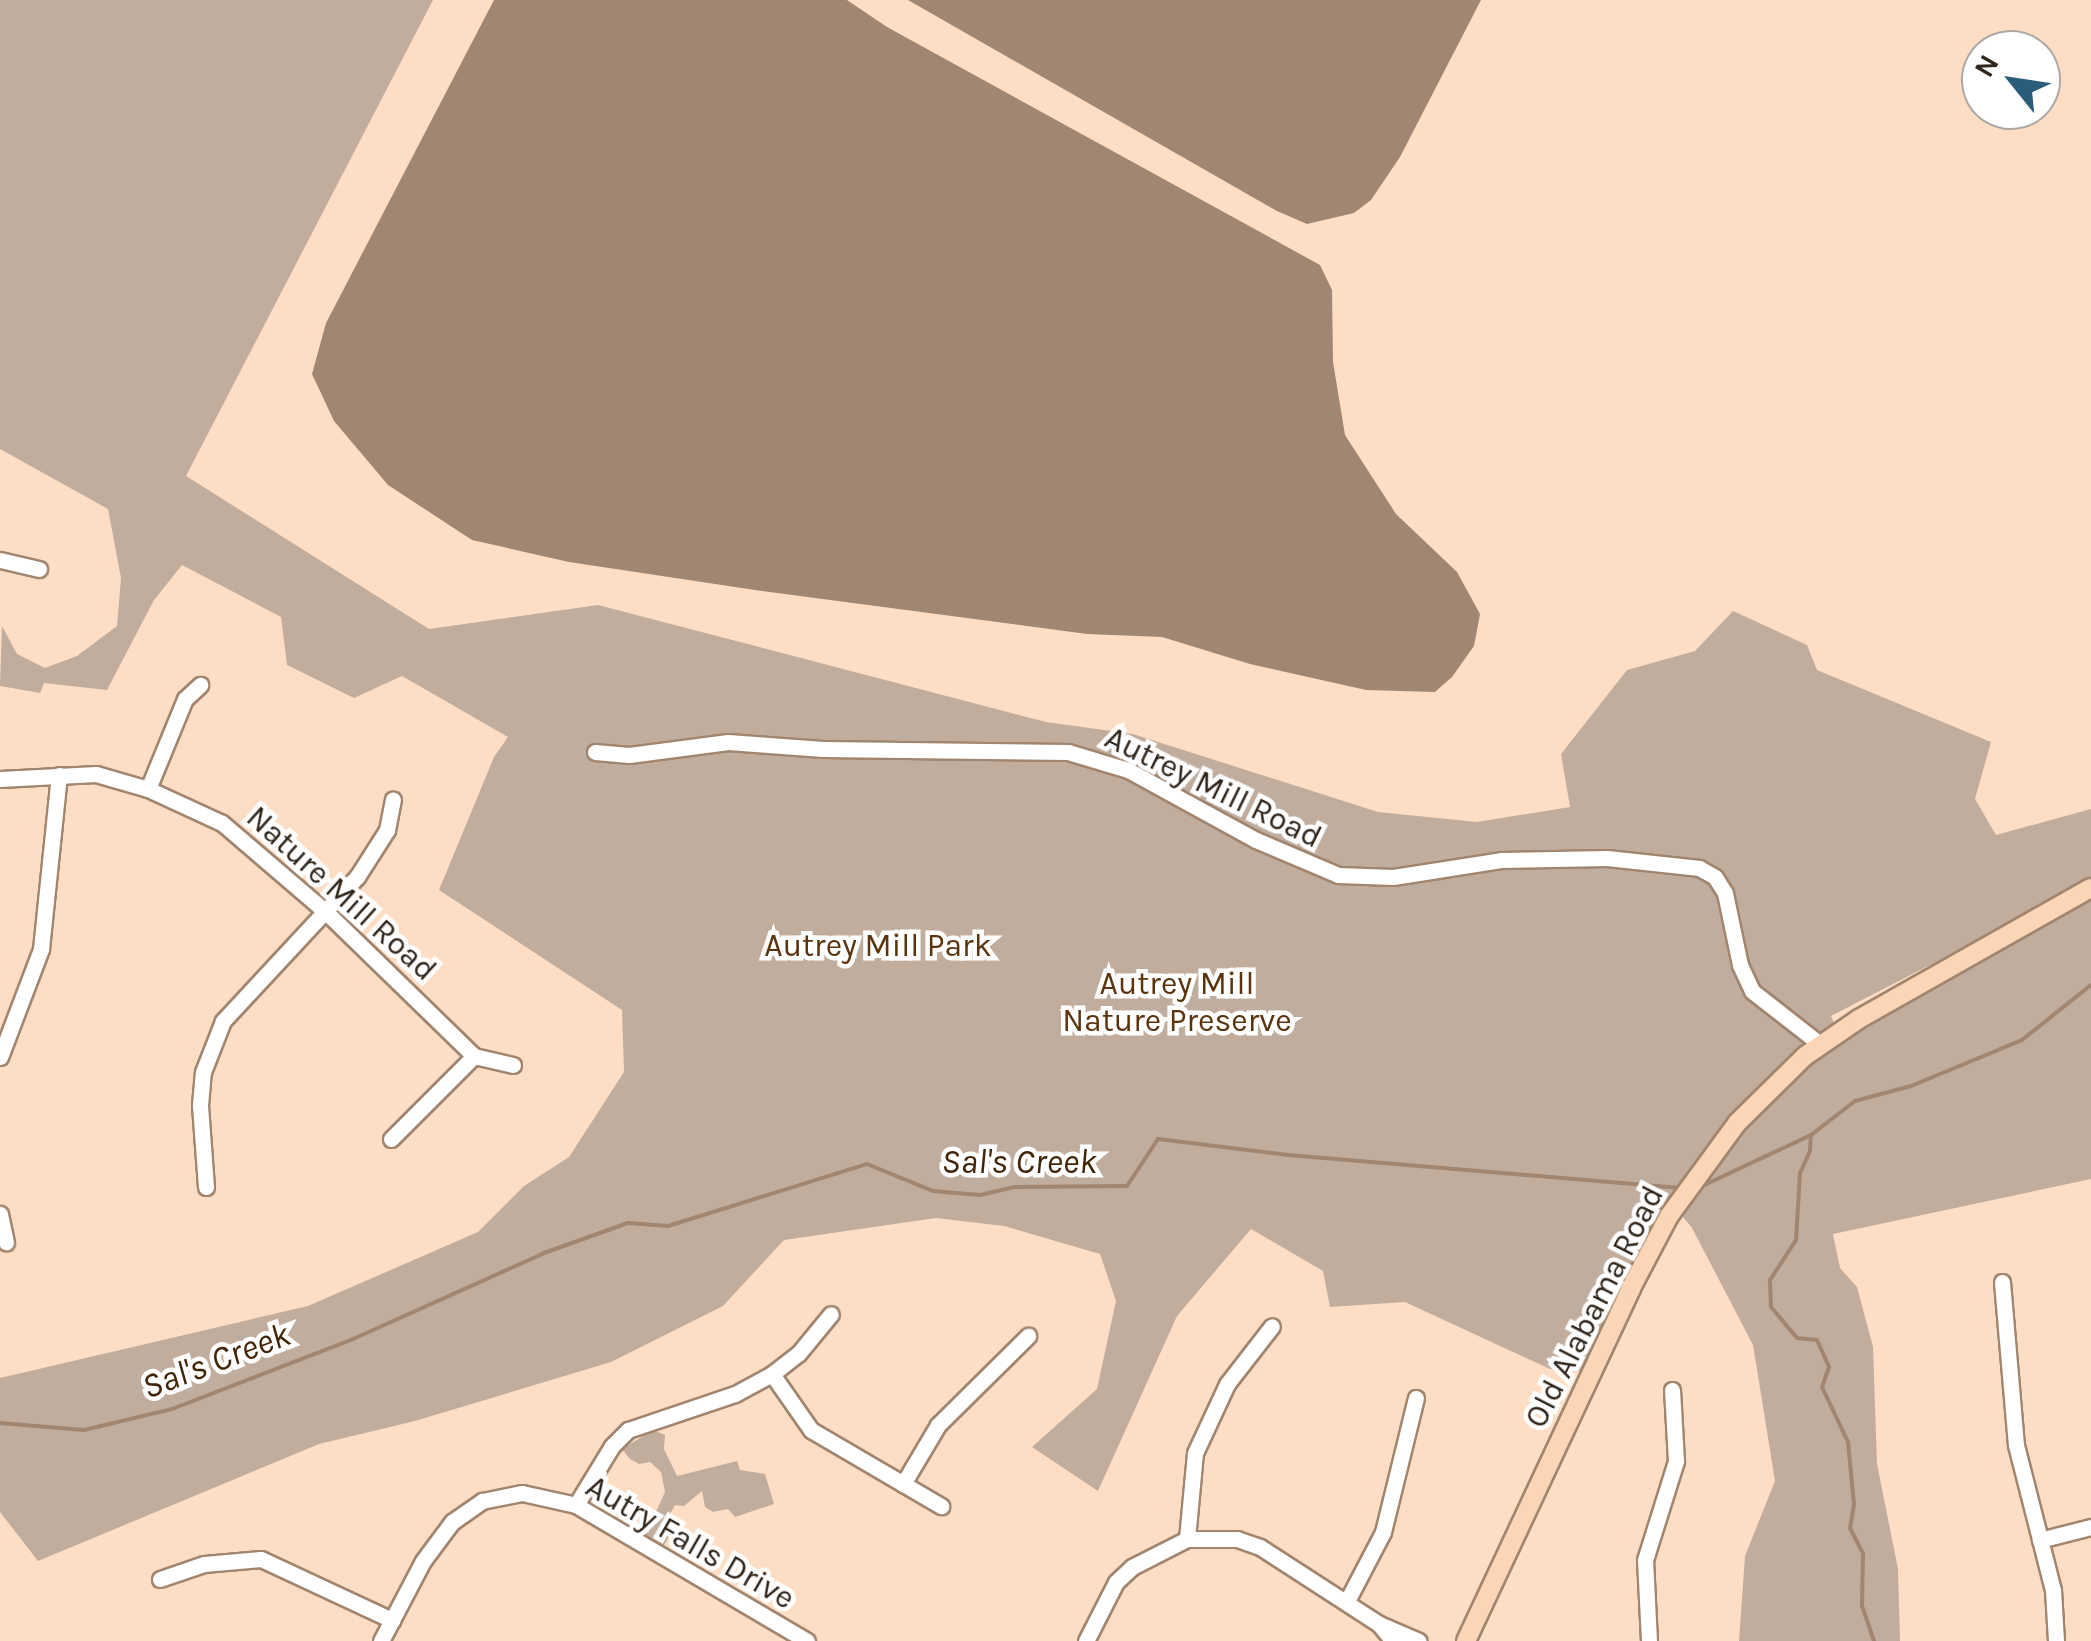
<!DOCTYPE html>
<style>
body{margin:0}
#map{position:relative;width:2091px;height:1641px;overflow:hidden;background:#fddec4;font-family:Karla,sans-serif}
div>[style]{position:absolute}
.green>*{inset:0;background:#c0ad9e}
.water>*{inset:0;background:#a18671}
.stream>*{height:4px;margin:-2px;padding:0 2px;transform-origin:2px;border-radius:2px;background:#a18671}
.roads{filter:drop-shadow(2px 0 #a1856e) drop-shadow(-2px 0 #a1856e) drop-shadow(0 2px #a1856e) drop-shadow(0 -2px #a1856e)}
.minor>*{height:15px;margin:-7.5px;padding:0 7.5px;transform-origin:7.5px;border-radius:7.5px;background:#fff}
.major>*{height:18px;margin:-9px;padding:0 9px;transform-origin:9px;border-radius:9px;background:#fad5b6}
span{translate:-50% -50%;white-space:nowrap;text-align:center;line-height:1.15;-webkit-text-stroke:9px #fff;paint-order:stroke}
.street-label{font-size:32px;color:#30251b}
.park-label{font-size:32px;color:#5b340d}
.water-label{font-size:35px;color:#422508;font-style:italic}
.north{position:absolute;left:1961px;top:30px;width:100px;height:100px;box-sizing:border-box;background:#fff;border:2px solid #aca8a4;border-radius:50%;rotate:300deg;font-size:28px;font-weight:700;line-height:40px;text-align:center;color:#30251b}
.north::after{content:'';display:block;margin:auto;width:35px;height:45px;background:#2b5d7b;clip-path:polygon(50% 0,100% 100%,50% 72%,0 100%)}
</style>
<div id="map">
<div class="green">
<i style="clip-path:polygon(evenodd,0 0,433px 0,186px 476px,429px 629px,598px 605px,1046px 722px,1133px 734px,1378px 812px,1477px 822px,1570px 807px,1561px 754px,1627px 670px,1695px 651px,1733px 611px,1807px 645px,1817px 670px,1991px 742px,1975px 799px,1996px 835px,2091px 809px,2091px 1179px,1833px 1234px,1840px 1268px,1857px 1287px,1873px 1347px,1877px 1464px,1898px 1569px,1900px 1641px,1739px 1641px,1745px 1556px,1775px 1481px,1753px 1345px,1692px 1228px,1675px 1207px,1583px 1372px,1550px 1369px,1405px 1302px,1330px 1307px,1323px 1271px,1251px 1229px,1177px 1316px,1098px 1491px,1032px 1447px,1097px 1389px,1116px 1301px,1100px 1254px,1004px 1226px,936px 1218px,784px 1240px,723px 1306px,611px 1362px,415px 1421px,319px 1444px,38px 1561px,0 1512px,0 1378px,308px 1306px,478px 1232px,524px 1186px,569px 1157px,624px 1072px,622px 1010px,439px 890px,494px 757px,508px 737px,402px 676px,354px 698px,287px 665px,281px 617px,182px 565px,154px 600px,107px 690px,44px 683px,40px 693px,0 686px,2px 626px,17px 654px,45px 668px,77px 656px,117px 626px,121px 578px,108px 509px,0 449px,0 0,1961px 949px,1961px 951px,1837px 1030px,1831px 1016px,1961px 949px)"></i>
<i style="clip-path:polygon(653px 1430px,665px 1435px,664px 1449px,677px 1476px,737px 1461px,740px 1470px,765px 1474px,774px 1504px,735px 1517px,728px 1509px,713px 1512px,705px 1507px,702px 1491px,684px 1506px,675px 1505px,665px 1523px,673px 1529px,662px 1549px,644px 1538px,665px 1492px,661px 1472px,650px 1462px,639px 1464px,630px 1459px,622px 1449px)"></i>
</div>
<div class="water">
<i style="clip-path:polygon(494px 0,847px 0,887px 27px,1320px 265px,1332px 290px,1333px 362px,1345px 435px,1396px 514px,1457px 572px,1480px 614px,1474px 646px,1452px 677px,1435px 692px,1366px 690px,1250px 664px,1162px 637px,1087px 634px,755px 590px,569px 562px,472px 540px,388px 485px,334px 421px,312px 374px,326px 323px)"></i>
<i style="clip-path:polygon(908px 0,1481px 0,1400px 157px,1371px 200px,1354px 213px,1307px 224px,1277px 211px)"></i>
</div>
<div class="stream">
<i style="left:1811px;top:1135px;width:16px;rotate:94deg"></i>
<i style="left:1810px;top:1151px;width:24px;rotate:114deg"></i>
<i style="left:1800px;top:1173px;width:67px;rotate:93.4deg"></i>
<i style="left:1796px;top:1240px;width:48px;rotate:123deg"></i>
<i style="left:1770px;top:1280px;width:27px;rotate:88deg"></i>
<i style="left:1771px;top:1307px;width:40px;rotate:50deg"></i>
<i style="left:1797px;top:1338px;width:20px;rotate:6deg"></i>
<i style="left:1817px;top:1340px;width:30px;rotate:66deg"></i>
<i style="left:1829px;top:1367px;width:21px;rotate:109deg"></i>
<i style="left:1822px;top:1387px;width:61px;rotate:64.7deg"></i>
<i style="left:1848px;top:1442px;width:62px;rotate:84.5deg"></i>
<i style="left:1854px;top:1504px;width:24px;rotate:99deg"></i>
<i style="left:1850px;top:1528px;width:28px;rotate:63deg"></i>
<i style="left:1863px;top:1553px;width:53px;rotate:91.1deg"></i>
<i style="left:1862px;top:1606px;width:37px;rotate:71deg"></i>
<i style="left:1700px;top:1187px;width:123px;rotate:-25.1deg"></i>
<i style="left:1811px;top:1135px;width:56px;rotate:-37.7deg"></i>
<i style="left:1855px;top:1101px;width:58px;rotate:-15deg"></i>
<i style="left:1911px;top:1086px;width:120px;rotate:-22.5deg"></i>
<i style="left:2022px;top:1040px;width:88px;rotate:-38.6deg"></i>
<i style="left:0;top:1423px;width:84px;rotate:4.8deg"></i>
<i style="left:84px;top:1430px;width:90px;rotate:-13.4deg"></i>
<i style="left:172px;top:1409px;width:194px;rotate:-21.1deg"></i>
<i style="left:353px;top:1339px;width:209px;rotate:-24.2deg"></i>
<i style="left:544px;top:1253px;width:89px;rotate:-19.7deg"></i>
<i style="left:628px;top:1223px;width:40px;rotate:4.3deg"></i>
<i style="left:668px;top:1226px;width:208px;rotate:-17.3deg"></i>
<i style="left:867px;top:1164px;width:71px;rotate:22.2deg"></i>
<i style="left:933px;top:1191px;width:47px;rotate:4.9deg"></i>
<i style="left:980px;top:1195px;width:36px;rotate:-13deg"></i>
<i style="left:1015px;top:1187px;width:112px;rotate:-0.5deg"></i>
<i style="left:1127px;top:1186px;width:56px;rotate:-56.6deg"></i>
<i style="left:1158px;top:1139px;width:131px;rotate:7deg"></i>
<i style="left:1288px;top:1155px;width:394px;rotate:4.8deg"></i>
</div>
<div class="roads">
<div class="minor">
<i style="left:0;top:560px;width:40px;rotate:13deg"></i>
<i style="left:595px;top:752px;width:34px;rotate:5deg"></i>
<i style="left:629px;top:755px;width:100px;rotate:-7.5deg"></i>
<i style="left:728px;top:742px;width:95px;rotate:4.2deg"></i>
<i style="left:823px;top:749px;width:245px;rotate:0.7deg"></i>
<i style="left:1068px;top:752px;width:63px;rotate:16.7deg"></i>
<i style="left:1128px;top:770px;width:146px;rotate:28.7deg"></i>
<i style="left:1256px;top:840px;width:89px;rotate:23.1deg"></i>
<i style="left:1338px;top:875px;width:55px;rotate:2.1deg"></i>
<i style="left:1393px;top:877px;width:109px;rotate:-8.9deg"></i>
<i style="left:1501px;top:860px;width:106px;rotate:-1.1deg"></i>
<i style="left:1607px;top:858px;width:93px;rotate:6.2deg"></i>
<i style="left:1699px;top:868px;width:18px;rotate:29deg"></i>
<i style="left:1715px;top:877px;width:19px;rotate:58deg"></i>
<i style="left:1725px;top:893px;width:74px;rotate:78.2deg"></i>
<i style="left:1740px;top:965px;width:29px;rotate:65deg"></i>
<i style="left:1752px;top:991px;width:88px;rotate:38deg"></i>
<i style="left:0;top:779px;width:96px;rotate:-3deg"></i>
<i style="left:96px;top:774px;width:54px;rotate:16.1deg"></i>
<i style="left:148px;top:789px;width:81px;rotate:24.7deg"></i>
<i style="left:222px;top:823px;width:137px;rotate:40.6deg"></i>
<i style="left:326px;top:912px;width:206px;rotate:44.2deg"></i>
<i style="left:474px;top:1056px;width:40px;rotate:13deg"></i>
<i style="left:148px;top:789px;width:97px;rotate:-67.7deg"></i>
<i style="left:185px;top:699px;width:21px;rotate:-43deg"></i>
<i style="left:0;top:1057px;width:116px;rotate:-69.2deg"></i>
<i style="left:41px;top:949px;width:175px;rotate:-84.1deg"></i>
<i style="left:391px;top:1139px;width:117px;rotate:-45deg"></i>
<i style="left:206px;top:1187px;width:82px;rotate:-94.2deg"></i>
<i style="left:200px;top:1105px;width:33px;rotate:-85deg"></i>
<i style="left:203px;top:1072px;width:55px;rotate:-68.6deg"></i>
<i style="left:223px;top:1021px;width:197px;rotate:-47.1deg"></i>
<i style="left:357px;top:877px;width:56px;rotate:-57.4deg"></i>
<i style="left:387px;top:830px;width:31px;rotate:-79deg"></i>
<i style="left:0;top:1214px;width:29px;rotate:78deg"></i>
<i style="left:2002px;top:1282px;width:164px;rotate:85.1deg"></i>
<i style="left:2016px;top:1445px;width:150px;rotate:75.7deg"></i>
<i style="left:2053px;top:1590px;width:51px;rotate:86.6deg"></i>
<i style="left:772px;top:1374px;width:68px;rotate:55.1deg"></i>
<i style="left:811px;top:1430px;width:151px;rotate:30.3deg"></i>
<i style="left:903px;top:1484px;width:69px;rotate:-59.3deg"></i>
<i style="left:938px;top:1425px;width:127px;rotate:-44.7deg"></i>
<i style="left:576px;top:1505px;width:69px;rotate:-58.6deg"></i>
<i style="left:612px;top:1446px;width:23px;rotate:-45deg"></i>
<i style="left:628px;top:1430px;width:113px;rotate:-18.6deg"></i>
<i style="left:735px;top:1394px;width:42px;rotate:-28.4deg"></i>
<i style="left:772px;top:1374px;width:34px;rotate:-38deg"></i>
<i style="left:799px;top:1353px;width:50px;rotate:-50.6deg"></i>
<i style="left:1187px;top:1539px;width:86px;rotate:-84.7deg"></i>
<i style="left:1195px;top:1453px;width:76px;rotate:-65.1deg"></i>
<i style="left:1227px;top:1384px;width:73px;rotate:-52.2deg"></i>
<i style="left:2040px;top:1540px;width:53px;rotate:-14.3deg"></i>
<i style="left:160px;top:1579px;width:46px;rotate:-18.8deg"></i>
<i style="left:204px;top:1564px;width:57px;rotate:-5deg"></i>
<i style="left:261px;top:1559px;width:145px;rotate:25deg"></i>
<i style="left:1347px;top:1601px;width:78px;rotate:-62.4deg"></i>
<i style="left:1383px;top:1532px;width:138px;rotate:-76.2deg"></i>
<i style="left:1379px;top:1624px;width:43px;rotate:23deg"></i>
<i style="left:381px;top:1641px;width:90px;rotate:-62.3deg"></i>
<i style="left:423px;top:1561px;width:49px;rotate:-53.4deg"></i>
<i style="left:452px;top:1522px;width:37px;rotate:-35deg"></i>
<i style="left:482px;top:1501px;width:41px;rotate:-11.3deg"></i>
<i style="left:522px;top:1493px;width:55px;rotate:12.5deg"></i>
<i style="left:576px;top:1505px;width:268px;rotate:30.5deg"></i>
<i style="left:1086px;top:1641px;width:66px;rotate:-63deg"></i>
<i style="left:1116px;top:1582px;width:22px;rotate:-43deg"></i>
<i style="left:1132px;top:1567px;width:62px;rotate:-27deg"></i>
<i style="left:1187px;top:1539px;width:50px"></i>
<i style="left:1237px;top:1539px;width:24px;rotate:19deg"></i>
<i style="left:1260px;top:1547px;width:142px;rotate:32.9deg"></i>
<i style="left:1379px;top:1624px;width:22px;rotate:51deg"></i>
<i style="left:1649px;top:1641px;width:81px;rotate:-92.8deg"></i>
<i style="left:1645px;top:1560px;width:104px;rotate:-72.6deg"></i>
<i style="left:1676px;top:1461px;width:71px;rotate:-93.2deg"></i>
</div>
<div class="major">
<i style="left:1466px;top:1641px;width:390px;rotate:-64.9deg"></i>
<i style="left:1631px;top:1288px;width:81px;rotate:-62.2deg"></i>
<i style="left:1669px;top:1216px;width:115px;rotate:-53.8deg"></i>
<i style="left:1737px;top:1123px;width:95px;rotate:-44.6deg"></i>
<i style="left:1805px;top:1056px;width:65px;rotate:-34.4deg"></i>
<i style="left:1859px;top:1019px;width:266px;rotate:-29.5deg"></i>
</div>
</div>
<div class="street-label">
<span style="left:1213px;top:788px;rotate:26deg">Autrey Mill Road</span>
<span style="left:341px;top:894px;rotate:42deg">Nature Mill Road</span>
<span style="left:1595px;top:1307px;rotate:-63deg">Old Alabama Road</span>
<span style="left:690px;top:1543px;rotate:30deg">Autry Falls Drive</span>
</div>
<div class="park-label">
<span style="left:878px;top:946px">Autrey Mill Park</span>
<span style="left:1177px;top:1003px">Autrey Mill<br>Nature Preserve</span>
</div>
<div class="water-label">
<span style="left:1019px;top:1162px">Sal's Creek</span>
<span style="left:216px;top:1361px;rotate:-21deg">Sal's Creek</span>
</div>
<div class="north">N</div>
</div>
